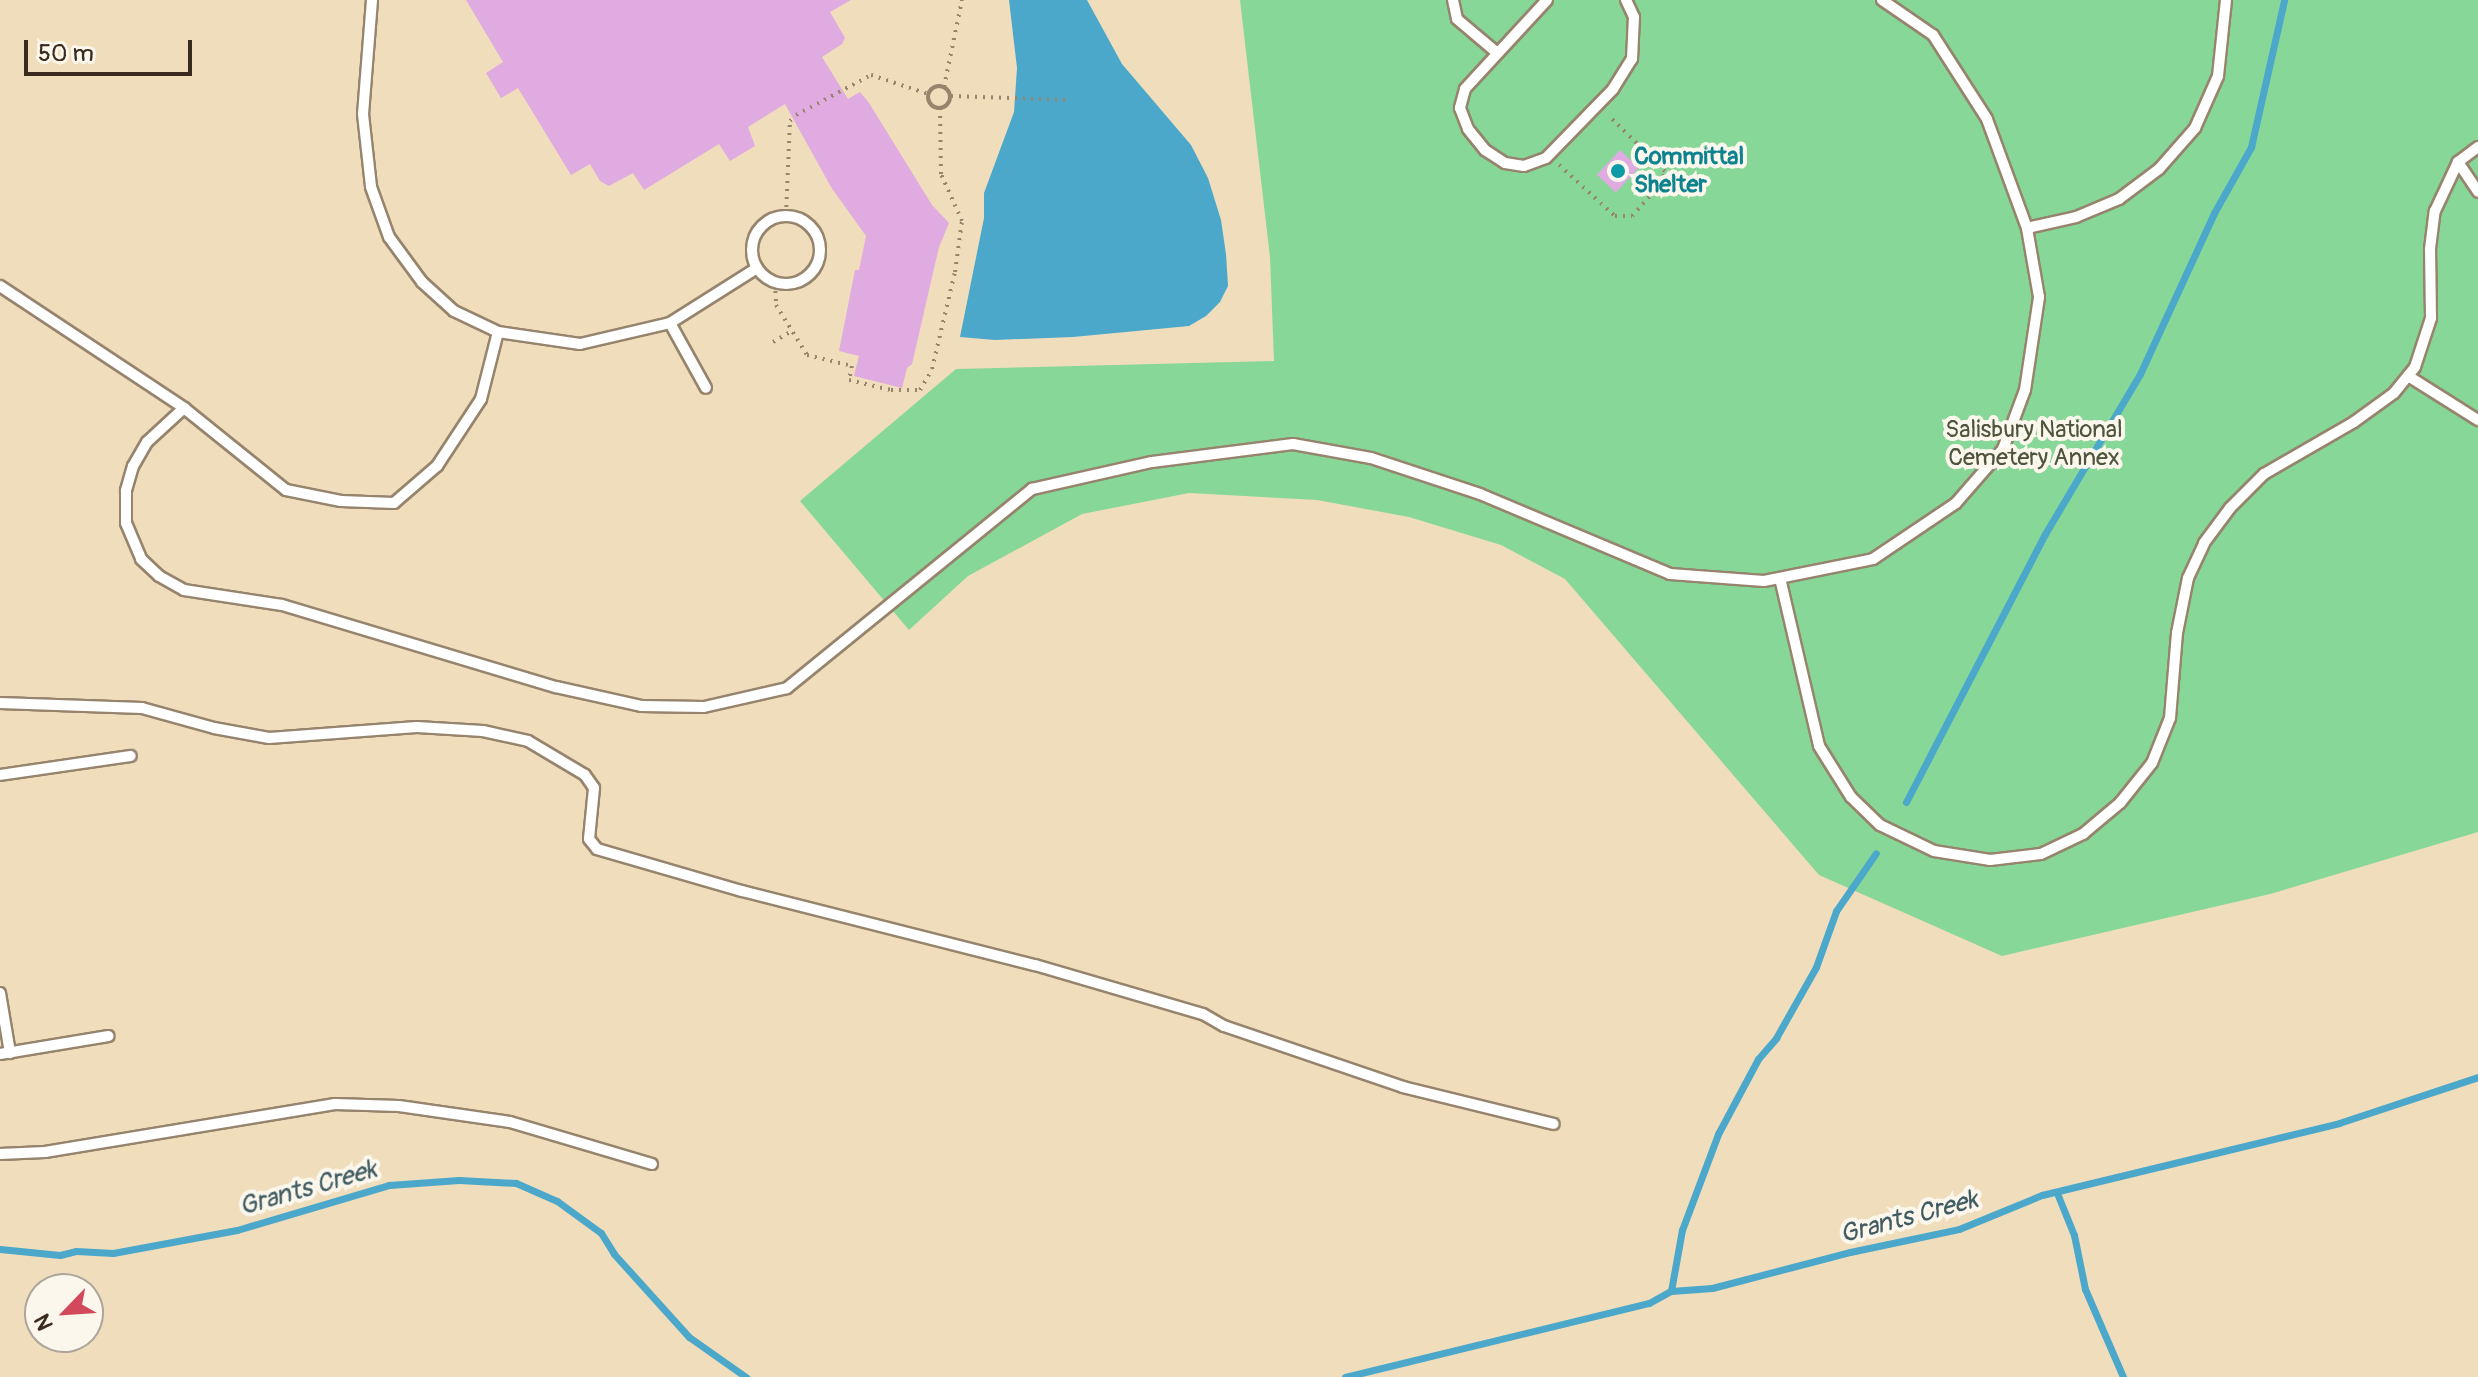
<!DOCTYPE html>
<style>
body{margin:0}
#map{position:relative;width:2478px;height:1377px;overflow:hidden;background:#f0ddbc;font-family:Pangolin,sans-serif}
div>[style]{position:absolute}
.green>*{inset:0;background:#86d798}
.water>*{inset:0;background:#4ba8ca}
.stream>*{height:7px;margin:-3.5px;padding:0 3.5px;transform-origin:3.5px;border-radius:3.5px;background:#4ba8ca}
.building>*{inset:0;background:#dfabe1;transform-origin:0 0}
.path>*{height:4px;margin-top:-2px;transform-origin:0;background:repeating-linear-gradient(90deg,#96846d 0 2px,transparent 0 8px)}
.path>.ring{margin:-2px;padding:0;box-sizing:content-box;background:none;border:4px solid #96846d;border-radius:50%}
.roads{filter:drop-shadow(2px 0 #96846d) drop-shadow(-2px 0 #96846d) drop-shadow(0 2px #96846d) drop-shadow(0 -2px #96846d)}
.service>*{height:10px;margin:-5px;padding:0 5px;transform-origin:5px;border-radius:5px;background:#fff}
.service>.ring{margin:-5px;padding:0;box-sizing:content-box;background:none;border:10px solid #fff;border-radius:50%}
.dots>*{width:22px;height:22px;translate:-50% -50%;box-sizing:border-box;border:4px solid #fbf7ec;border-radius:50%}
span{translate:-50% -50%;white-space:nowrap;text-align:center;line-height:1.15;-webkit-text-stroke:8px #fbf7ec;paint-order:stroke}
.culture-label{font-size:24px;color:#0d838f;font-weight:700}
.left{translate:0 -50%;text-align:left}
.park-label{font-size:24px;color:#4e553c}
.water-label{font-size:26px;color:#415c63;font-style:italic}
.north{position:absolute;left:24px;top:1273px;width:80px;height:80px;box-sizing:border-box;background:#fbf7ec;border:2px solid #aea59a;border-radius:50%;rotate:245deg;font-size:22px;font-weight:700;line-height:32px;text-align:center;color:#3b2a1e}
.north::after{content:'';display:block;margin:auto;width:28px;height:36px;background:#d1495b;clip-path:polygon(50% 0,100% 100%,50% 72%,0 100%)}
.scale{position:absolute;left:24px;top:40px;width:168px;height:36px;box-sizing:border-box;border:4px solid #3b2a1e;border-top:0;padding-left:10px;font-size:24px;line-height:28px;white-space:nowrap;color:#3b2a1e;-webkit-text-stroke:6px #fbf7ec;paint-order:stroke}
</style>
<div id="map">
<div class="green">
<i style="clip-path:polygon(1240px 0,2478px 0,2478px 832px,2270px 894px,2002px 956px,1819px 875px,1565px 579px,1501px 545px,1409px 517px,1317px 500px,1189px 493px,1082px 514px,968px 576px,909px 630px,800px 501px,956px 369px,1274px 361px,1270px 257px)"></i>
</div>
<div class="water">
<i style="clip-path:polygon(1009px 0,1087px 0,1122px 64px,1191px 145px,1208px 178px,1221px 220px,1226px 254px,1228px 286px,1220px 302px,1206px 316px,1189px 326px,1073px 337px,995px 340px,960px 337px,984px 218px,984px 193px,1014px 112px,1017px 68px)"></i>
</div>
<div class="stream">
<i style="left:1906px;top:802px;width:302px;rotate:-62.6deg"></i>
<i style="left:2045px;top:534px;width:186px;rotate:-59.3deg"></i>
<i style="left:2140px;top:374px;width:177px;rotate:-65.3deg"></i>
<i style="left:2214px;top:213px;width:76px;rotate:-60.7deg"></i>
<i style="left:2251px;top:147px;width:151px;rotate:-77.3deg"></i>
<i style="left:2057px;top:1193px;width:45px;rotate:68deg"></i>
<i style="left:2074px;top:1235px;width:55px;rotate:78.5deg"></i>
<i style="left:2085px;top:1289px;width:96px;rotate:66.6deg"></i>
<i style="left:0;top:1249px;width:60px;rotate:5.7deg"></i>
<i style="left:60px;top:1255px;width:16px;rotate:-14deg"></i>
<i style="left:76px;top:1251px;width:37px;rotate:3deg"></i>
<i style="left:113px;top:1253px;width:126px;rotate:-10.5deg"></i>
<i style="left:237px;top:1230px;width:159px;rotate:-16.5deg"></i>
<i style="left:389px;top:1185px;width:70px;rotate:-4.1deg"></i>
<i style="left:459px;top:1180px;width:57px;rotate:3deg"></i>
<i style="left:516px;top:1183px;width:45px;rotate:23.7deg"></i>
<i style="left:557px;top:1201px;width:54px;rotate:36deg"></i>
<i style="left:601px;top:1233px;width:25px;rotate:58deg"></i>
<i style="left:614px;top:1254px;width:112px;rotate:47.9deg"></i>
<i style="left:689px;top:1337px;width:70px;rotate:35.1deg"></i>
<i style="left:1671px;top:1291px;width:62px;rotate:-79.8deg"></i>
<i style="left:1682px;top:1230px;width:103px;rotate:-69.4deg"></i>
<i style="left:1718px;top:1134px;width:85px;rotate:-61.9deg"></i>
<i style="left:1758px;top:1059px;width:28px;rotate:-49deg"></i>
<i style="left:1776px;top:1038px;width:81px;rotate:-60.6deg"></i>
<i style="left:1816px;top:967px;width:59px;rotate:-70.3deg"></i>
<i style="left:1836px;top:911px;width:70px;rotate:-55.4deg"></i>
<i style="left:1345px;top:1377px;width:313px;rotate:-13.7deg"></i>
<i style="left:1649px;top:1303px;width:25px;rotate:-29deg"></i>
<i style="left:1671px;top:1291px;width:41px;rotate:-4.2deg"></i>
<i style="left:1712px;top:1288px;width:143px;rotate:-14.6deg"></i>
<i style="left:1850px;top:1252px;width:111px;rotate:-11.9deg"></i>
<i style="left:1959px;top:1229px;width:90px;rotate:-22.3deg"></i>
<i style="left:2042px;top:1195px;width:306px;rotate:-13.6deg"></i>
<i style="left:2339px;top:1123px;width:146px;rotate:-18.3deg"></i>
</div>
<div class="building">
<i style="clip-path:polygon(466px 0,851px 0,830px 12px,845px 38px,842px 44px,822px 57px,848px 99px,860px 92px,869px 103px,932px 205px,949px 223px,939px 247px,912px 364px,907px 368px,902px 388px,854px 376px,859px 356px,839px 351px,855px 270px,859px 270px,866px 236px,831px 187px,785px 104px,748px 127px,755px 146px,730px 161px,719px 144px,644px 190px,633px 173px,609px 186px,600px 181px,590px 164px,571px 175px,518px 88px,501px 98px,486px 73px,503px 62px)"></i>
<i style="left:1620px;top:150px;width:26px;height:34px;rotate:43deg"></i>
</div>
<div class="path">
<i class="ring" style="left:928px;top:86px;width:18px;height:18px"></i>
<i style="left:944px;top:87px;width:89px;rotate:-78.3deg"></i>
<i style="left:951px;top:96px;width:117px;rotate:2deg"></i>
<i style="left:1559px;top:165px;width:76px;rotate:42.3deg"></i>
<i style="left:1615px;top:216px;width:17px"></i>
<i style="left:1632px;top:216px;width:43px;rotate:-47.8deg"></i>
<i style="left:1661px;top:184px;width:14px;rotate:-73deg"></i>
<i style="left:1665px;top:171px;width:80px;rotate:-135.5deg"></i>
<i style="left:786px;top:215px;width:94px;rotate:-87.6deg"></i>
<i style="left:790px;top:121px;width:8px;rotate:-45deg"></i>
<i style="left:796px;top:115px;width:85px;rotate:-28.1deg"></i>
<i style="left:871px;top:75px;width:60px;rotate:18.4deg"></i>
<i style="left:775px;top:283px;width:22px;rotate:87deg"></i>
<i style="left:776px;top:305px;width:59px;rotate:58.2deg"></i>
<i style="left:807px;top:355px;width:46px;rotate:13.7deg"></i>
<i style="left:852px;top:366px;width:14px;rotate:102deg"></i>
<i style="left:849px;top:380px;width:43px;rotate:13.4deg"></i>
<i style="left:891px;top:390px;width:29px"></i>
<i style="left:920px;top:390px;width:24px;rotate:-60deg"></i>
<i style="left:932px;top:369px;width:100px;rotate:-76.7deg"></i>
<i style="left:955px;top:272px;width:51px;rotate:-82.2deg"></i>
<i style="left:962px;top:221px;width:51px;rotate:-114.1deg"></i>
<i style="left:941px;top:174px;width:65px;rotate:-90.9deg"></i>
<i style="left:773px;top:342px;width:22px;rotate:-30deg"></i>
</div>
<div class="roads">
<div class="service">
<i style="left:372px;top:0;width:114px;rotate:94.5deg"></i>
<i style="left:363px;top:114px;width:73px;rotate:83.7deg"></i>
<i style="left:371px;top:187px;width:53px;rotate:70.2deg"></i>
<i style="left:389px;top:237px;width:56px;rotate:53.7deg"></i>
<i style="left:422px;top:282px;width:43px;rotate:42.2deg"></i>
<i style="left:454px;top:311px;width:49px;rotate:25.5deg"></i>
<i style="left:1453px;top:0;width:19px;rotate:78deg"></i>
<i style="left:1457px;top:19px;width:51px;rotate:40.2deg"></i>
<i style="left:1547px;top:0;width:121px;rotate:132.7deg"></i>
<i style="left:1465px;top:89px;width:20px;rotate:105deg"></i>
<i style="left:1460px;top:108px;width:22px;rotate:69deg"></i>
<i style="left:1468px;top:129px;width:27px;rotate:51deg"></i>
<i style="left:1485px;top:150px;width:24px;rotate:33deg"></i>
<i style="left:1505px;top:163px;width:19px;rotate:9deg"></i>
<i style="left:1524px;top:166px;width:23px;rotate:-20deg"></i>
<i style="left:1546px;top:158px;width:96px;rotate:-45.8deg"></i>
<i style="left:1613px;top:89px;width:36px;rotate:-58deg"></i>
<i style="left:1632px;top:59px;width:42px;rotate:-87.3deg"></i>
<i style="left:1634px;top:17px;width:19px;rotate:-115deg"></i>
<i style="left:2458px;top:162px;width:36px;rotate:56deg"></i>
<i class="ring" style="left:752px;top:216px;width:58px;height:58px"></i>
<i style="left:2027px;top:228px;width:50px;rotate:-12.7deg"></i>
<i style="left:2076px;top:217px;width:47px;rotate:-22.7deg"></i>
<i style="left:2119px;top:199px;width:50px;rotate:-36.9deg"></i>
<i style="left:2159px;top:169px;width:55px;rotate:-48.7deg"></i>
<i style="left:2195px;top:128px;width:57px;rotate:-66.1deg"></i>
<i style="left:2218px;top:76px;width:76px;rotate:-84deg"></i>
<i style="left:0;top:286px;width:221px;rotate:33.5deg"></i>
<i style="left:184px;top:408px;width:131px;rotate:38.8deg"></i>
<i style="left:286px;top:490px;width:56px;rotate:11.3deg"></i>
<i style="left:341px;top:501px;width:53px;rotate:2.2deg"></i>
<i style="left:394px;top:503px;width:57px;rotate:-40.7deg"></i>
<i style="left:437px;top:466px;width:80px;rotate:-56.7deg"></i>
<i style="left:481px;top:399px;width:69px;rotate:-75.8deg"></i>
<i style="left:498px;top:332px;width:83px;rotate:8.3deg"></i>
<i style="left:580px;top:344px;width:92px;rotate:-13.1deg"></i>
<i style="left:670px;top:323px;width:103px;rotate:-32.3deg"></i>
<i style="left:670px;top:323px;width:74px;rotate:61deg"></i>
<i style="left:2408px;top:376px;width:83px;rotate:32.2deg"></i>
<i style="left:184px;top:408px;width:50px;rotate:137.4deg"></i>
<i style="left:147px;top:442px;width:28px;rotate:120deg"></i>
<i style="left:133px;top:466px;width:26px;rotate:106deg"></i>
<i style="left:126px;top:491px;width:32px;rotate:90deg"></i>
<i style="left:126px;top:523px;width:39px;rotate:67deg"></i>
<i style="left:141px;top:559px;width:25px;rotate:43deg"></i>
<i style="left:159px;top:576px;width:29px;rotate:29deg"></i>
<i style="left:184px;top:590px;width:99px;rotate:8.7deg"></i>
<i style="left:282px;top:605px;width:286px;rotate:16.7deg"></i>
<i style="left:556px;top:687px;width:87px;rotate:12.6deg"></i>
<i style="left:641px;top:706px;width:63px;rotate:0.9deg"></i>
<i style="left:704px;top:707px;width:85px;rotate:-12.9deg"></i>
<i style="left:787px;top:688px;width:316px;rotate:-39.1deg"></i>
<i style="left:1032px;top:489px;width:123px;rotate:-12.7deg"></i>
<i style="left:1152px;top:462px;width:142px;rotate:-7.3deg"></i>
<i style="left:1293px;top:444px;width:79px;rotate:10.2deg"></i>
<i style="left:1371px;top:458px;width:115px;rotate:18.3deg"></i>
<i style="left:1480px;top:494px;width:206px;rotate:22.8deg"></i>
<i style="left:1670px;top:574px;width:94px;rotate:4.3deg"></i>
<i style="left:1764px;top:581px;width:111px;rotate:-11.4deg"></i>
<i style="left:1873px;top:559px;width:100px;rotate:-34deg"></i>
<i style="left:1956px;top:503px;width:72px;rotate:-49deg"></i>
<i style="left:2003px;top:449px;width:63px;rotate:-69.6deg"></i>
<i style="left:2025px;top:390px;width:94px;rotate:-81.4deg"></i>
<i style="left:2039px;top:297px;width:70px;rotate:-99.9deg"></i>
<i style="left:2027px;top:228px;width:116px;rotate:-110.2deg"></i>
<i style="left:1987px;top:119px;width:100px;rotate:-122.7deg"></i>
<i style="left:1933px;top:35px;width:62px;rotate:-145.5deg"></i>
<i style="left:1780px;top:578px;width:172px;rotate:76.9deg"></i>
<i style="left:1819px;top:746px;width:60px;rotate:57.9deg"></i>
<i style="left:1851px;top:797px;width:40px;rotate:44deg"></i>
<i style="left:1880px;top:825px;width:60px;rotate:25.7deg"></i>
<i style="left:1934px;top:851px;width:57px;rotate:9.1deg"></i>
<i style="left:1990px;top:860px;width:51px;rotate:-6.7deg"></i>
<i style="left:2041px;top:854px;width:47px;rotate:-25.5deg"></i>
<i style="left:2083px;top:834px;width:48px;rotate:-40deg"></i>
<i style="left:2120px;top:803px;width:51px;rotate:-51.3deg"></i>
<i style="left:2152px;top:763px;width:48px;rotate:-68.2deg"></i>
<i style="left:2170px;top:718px;width:85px;rotate:-85.3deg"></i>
<i style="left:2177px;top:633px;width:56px;rotate:-78.7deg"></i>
<i style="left:2188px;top:578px;width:38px;rotate:-65deg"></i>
<i style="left:2204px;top:543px;width:44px;rotate:-53.4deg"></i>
<i style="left:2230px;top:508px;width:48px;rotate:-45deg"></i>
<i style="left:2264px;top:474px;width:104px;rotate:-30deg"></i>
<i style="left:2354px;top:422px;width:49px;rotate:-35.9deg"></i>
<i style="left:2394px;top:393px;width:33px;rotate:-51deg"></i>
<i style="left:2415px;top:367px;width:52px;rotate:-71.9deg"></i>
<i style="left:2431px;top:318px;width:69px;rotate:-90.8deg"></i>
<i style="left:2430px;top:249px;width:38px;rotate:-83deg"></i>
<i style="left:2435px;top:211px;width:54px;rotate:-64.9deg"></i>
<i style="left:2458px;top:162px;width:25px;rotate:-37deg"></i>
<i style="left:0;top:703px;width:142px;rotate:2deg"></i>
<i style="left:142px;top:708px;width:75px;rotate:15.5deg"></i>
<i style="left:214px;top:728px;width:56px;rotate:10.3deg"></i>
<i style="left:269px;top:738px;width:148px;rotate:-4.3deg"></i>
<i style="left:417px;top:727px;width:66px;rotate:3.5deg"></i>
<i style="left:483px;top:731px;width:46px;rotate:12.5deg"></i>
<i style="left:528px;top:741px;width:66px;rotate:30.8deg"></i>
<i style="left:585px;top:775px;width:16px;rotate:55deg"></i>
<i style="left:594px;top:788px;width:51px;rotate:95.6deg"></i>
<i style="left:589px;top:839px;width:13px;rotate:51deg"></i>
<i style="left:597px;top:849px;width:151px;rotate:16.2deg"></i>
<i style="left:742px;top:891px;width:302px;rotate:14.2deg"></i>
<i style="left:1035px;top:965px;width:175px;rotate:16.3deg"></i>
<i style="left:1203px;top:1014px;width:24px;rotate:30deg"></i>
<i style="left:1224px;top:1026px;width:189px;rotate:18.8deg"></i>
<i style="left:1403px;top:1087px;width:155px;rotate:13.8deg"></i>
<i style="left:0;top:775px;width:132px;rotate:-8.3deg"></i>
<i style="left:0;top:993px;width:61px;rotate:80.5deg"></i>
<i style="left:0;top:1054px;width:110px;rotate:-9.4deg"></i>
<i style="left:0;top:1154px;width:45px;rotate:-2.5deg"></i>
<i style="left:45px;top:1152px;width:294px;rotate:-9.4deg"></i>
<i style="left:335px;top:1104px;width:64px;rotate:1.8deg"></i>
<i style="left:399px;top:1106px;width:112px;rotate:8.2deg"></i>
<i style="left:510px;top:1122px;width:148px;rotate:16.5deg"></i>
</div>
</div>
<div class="dots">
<i style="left:1618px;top:171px;background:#0f9aa8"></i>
</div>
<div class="culture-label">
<span class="left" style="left:1634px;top:171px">Committal<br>Shelter</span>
</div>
<div class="park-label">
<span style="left:2034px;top:444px">Salisbury National<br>Cemetery Annex</span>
</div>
<div class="water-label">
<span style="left:308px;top:1189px;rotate:-16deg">Grants Creek</span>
<span style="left:1909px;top:1218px;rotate:-15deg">Grants Creek</span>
</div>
<div class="north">N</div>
<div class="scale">50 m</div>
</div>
